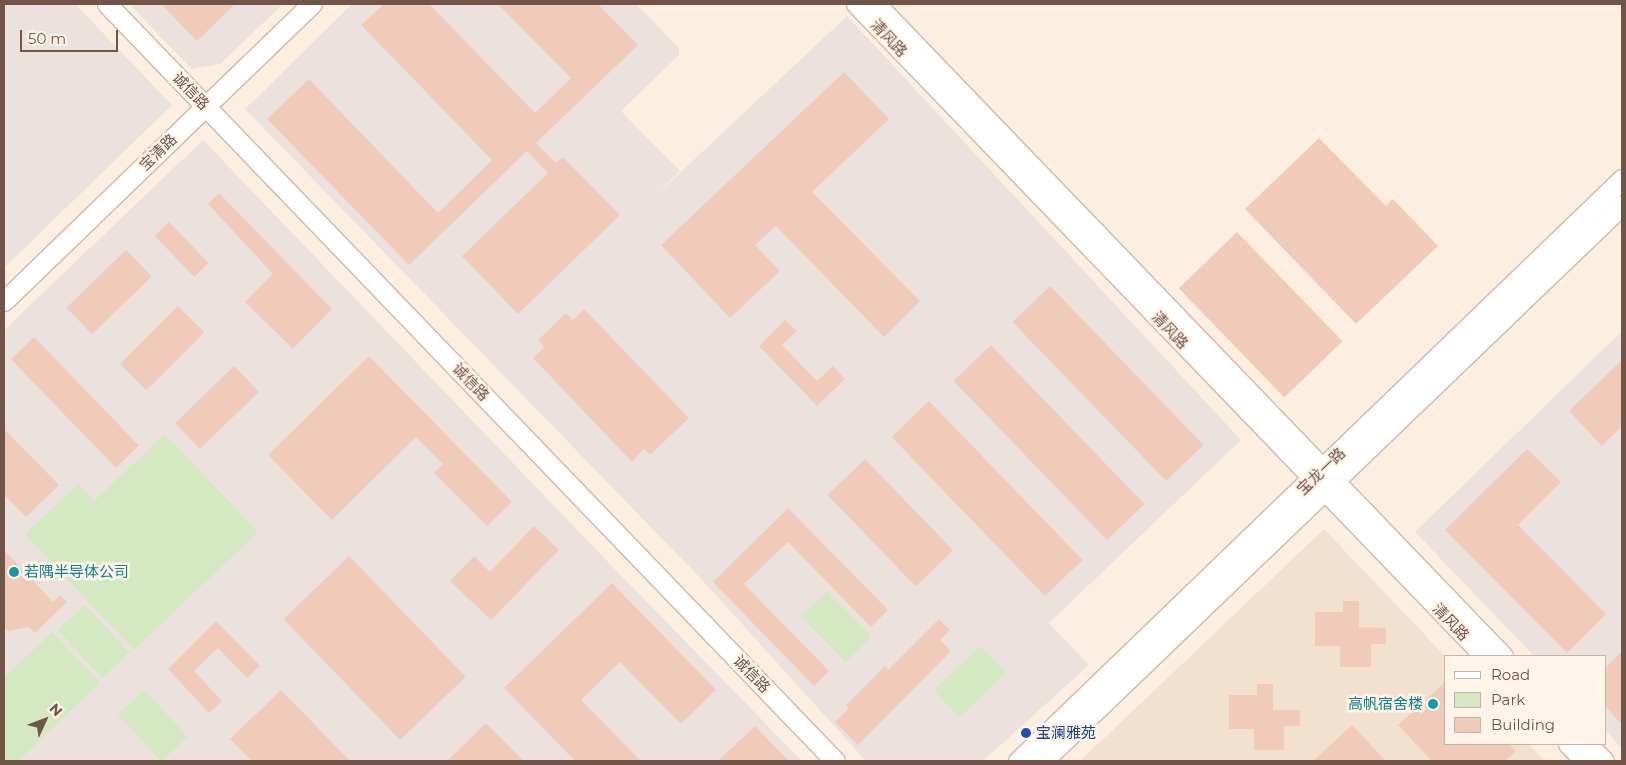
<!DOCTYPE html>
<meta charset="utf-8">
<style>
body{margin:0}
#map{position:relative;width:1626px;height:765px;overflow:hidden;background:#fcefe2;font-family:Montserrat,"Noto Sans SC",sans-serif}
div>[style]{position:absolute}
.residential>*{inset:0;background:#f3e1d0}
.industrial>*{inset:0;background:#ebe2dd}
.green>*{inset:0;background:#d4e9c1;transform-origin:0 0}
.building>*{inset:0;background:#f1cbba;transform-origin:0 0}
.roads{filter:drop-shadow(1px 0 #cfb8ac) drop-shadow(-1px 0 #cfb8ac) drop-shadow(0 1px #cfb8ac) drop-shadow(0 -1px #cfb8ac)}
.tertiary>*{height:19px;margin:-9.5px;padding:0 9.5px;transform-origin:9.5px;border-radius:9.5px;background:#fff}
.dots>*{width:14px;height:14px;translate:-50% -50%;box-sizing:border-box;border:2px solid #fff4e7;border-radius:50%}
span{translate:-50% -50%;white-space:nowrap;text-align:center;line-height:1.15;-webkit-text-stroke:5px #fff4e7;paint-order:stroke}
.street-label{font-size:15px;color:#735449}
.culture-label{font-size:15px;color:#0d838f}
.left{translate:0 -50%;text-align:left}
.right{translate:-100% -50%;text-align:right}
.transit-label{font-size:15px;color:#164399}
.frame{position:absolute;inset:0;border:5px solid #735449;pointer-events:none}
.legend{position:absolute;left:1444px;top:655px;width:162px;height:90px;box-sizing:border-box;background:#fff4e7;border:1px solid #c7b4a8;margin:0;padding:6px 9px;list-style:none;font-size:15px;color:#735449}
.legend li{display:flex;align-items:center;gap:10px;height:25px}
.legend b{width:25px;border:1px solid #c7b4a8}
.north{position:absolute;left:20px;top:695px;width:50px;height:50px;-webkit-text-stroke:4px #fff4e7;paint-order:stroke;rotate:47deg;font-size:14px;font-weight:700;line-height:20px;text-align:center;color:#735449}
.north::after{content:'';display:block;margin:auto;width:18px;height:22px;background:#735449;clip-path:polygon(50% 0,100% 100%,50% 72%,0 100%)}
.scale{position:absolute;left:20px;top:30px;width:98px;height:22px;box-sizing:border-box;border:2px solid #735449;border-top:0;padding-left:6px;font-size:15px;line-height:18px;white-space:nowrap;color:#735449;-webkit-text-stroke:4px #fff4e7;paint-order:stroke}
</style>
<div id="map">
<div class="residential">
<i style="clip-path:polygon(1324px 529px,1445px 656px,1445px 744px,1529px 744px,1545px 761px,1080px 761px)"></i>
</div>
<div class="industrial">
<i style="clip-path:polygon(4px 4px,75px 4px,172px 105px,4px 268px)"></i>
<i style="clip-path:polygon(130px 4px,283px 4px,220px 64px,191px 69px)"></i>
<i style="clip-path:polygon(352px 4px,636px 4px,679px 48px,679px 55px,621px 111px,680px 171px,650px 201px,847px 16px,1241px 440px,1049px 623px,1089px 665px,983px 761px,866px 761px,703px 581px,245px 109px)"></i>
<i style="clip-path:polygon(203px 140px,606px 560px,802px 761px,4px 761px,4px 330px)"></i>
<i style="clip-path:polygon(1622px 331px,1622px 749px,1605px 730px,1605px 656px,1534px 656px,1415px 532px)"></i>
</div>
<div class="green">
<i style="clip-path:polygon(165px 434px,258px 532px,134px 650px,25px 534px,78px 484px,94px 501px)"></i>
<i style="left:827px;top:591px;width:64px;height:36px;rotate:46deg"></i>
<i style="left:85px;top:605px;width:65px;height:37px;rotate:47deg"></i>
<i style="clip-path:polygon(52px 632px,100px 683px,18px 761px,4px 761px,4px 678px)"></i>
<i style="left:980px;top:646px;width:37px;height:64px;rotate:46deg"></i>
<i style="left:144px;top:690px;width:64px;height:36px;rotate:47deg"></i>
</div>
<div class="building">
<i style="clip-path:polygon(161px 4px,235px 4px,197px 41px)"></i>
<i style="clip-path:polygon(384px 4px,429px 4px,535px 113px,571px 78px,498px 4px,598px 4px,638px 45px,536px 143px,556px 163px,563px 157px,620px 215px,518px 314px,462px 256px,548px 173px,527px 151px,409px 265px,267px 119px,309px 79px,438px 213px,492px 160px,361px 25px)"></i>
<i style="clip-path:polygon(844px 72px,889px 119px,812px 192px,920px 301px,884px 337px,776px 226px,755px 245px,780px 271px,730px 318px,661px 245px)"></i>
<i style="clip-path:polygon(1319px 138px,1386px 206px,1393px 199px,1438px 246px,1356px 324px,1245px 209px)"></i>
<i style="clip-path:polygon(219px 193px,332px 309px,293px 349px,245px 302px,273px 274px,208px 204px)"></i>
<i style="left:169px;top:222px;width:57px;height:20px;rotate:46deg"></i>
<i style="left:1237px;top:232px;width:152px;height:81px;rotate:46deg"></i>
<i style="left:126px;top:250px;width:37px;height:83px;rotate:46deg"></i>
<i style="left:1050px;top:286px;width:221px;height:52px;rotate:46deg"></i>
<i style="left:178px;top:306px;width:37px;height:82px;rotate:45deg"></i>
<i style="clip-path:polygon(584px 309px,689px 418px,650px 455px,644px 449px,632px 462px,533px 358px,544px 347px,538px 340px,566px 313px,573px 320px)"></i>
<i style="clip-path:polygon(785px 320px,797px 331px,782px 345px,817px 381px,833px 366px,845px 379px,817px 406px,759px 346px)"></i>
<i style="left:34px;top:337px;width:151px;height:32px;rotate:46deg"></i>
<i style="left:991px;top:345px;width:221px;height:52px;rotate:46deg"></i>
<i style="clip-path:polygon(369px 356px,512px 502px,487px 526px,434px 473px,443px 464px,416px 437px,332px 520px,268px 455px)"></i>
<i style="clip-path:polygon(1622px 360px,1622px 426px,1602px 446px,1569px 411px)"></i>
<i style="left:234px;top:366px;width:36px;height:82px;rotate:46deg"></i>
<i style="left:929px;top:401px;width:221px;height:52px;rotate:46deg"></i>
<i style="clip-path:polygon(4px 429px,59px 485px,26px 517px,4px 495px)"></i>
<i style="clip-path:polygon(1527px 449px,1561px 482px,1518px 525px,1606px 614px,1567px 653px,1445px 530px)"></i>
<i style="left:865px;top:459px;width:127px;height:52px;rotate:46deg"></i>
<i style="clip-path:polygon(788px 508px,888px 610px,871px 627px,788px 542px,744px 584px,829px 671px,814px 686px,713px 582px)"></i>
<i style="clip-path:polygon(534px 526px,559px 550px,491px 620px,450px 581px,474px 556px,490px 572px)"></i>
<i style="clip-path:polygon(4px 550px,53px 602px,60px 595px,67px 602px,35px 633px,29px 627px,8px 631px,4px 627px)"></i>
<i style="left:349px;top:556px;width:168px;height:91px;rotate:46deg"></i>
<i style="clip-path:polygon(612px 583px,716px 690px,681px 724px,620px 662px,581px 700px,641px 761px,575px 761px,504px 688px)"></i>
<i style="clip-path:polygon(1343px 601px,1359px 601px,1359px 627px,1386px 628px,1386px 644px,1371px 644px,1371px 667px,1340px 667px,1340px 646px,1315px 646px,1315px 612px,1343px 612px)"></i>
<i style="clip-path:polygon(939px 619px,950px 630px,940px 640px,951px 651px,858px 745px,835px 722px,849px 708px,846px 705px,885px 666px,888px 670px)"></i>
<i style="clip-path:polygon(216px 621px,260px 666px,247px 678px,218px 648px,194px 671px,222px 701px,209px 713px,168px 669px)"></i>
<i style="clip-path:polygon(1622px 651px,1622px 725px,1605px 706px,1605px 668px)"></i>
<i style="clip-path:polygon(1445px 682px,1445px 744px,1509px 744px,1516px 751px,1505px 761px,1432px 761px,1398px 725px)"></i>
<i style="clip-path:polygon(1257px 684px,1273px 684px,1273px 710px,1300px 710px,1300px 726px,1284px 726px,1284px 750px,1254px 750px,1254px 729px,1229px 729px,1229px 695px,1257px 695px)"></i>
<i style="clip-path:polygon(281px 690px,350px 761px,252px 761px,230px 739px)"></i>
<i style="clip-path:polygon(486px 723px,524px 761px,447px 761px)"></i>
<i style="clip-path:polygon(1352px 725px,1386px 761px,1313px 761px)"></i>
<i style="clip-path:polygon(755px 726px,789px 761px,718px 761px)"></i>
</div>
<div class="roads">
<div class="tertiary">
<i style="left:107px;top:4px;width:1050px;rotate:46.12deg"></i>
<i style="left:856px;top:4px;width:905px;rotate:46.07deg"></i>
<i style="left:876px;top:4px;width:905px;rotate:46.12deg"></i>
<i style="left:4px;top:301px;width:428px;rotate:-44deg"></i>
<i style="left:1568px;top:744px;width:24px;rotate:45deg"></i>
<i style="left:1587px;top:744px;width:24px;rotate:45deg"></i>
<i style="left:1018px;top:761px;width:839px;rotate:-43.94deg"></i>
<i style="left:1043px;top:761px;width:803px;rotate:-43.84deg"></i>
</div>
</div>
<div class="dots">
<i style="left:14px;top:572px;background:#0f9aa8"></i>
<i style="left:1433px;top:704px;background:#0f9aa8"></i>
<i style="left:1026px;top:733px;background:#1a4fb4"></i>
</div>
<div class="street-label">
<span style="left:889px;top:38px;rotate:46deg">清风路</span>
<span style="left:191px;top:91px;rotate:46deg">诚信路</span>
<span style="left:158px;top:152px;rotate:-44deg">宝清路</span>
<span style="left:1170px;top:330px;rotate:46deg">清风路</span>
<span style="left:471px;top:382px;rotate:46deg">诚信路</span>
<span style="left:1321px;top:471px;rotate:-44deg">宝龙一路</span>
<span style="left:1451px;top:622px;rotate:46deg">清风路</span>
<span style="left:752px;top:674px;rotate:46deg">诚信路</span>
</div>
<div class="culture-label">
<span class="left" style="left:24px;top:572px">若隅半导体公司</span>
<span class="right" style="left:1423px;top:704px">高帆宿舍楼</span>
</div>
<div class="transit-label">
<span class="left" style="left:1036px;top:733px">宝澜雅苑</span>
</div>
<div class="frame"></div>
<ul class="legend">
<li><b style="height:6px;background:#fff"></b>Road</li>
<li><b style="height:14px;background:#d4e9c1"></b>Park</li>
<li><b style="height:14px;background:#f1cbba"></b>Building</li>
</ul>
<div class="north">N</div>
<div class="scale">50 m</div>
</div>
